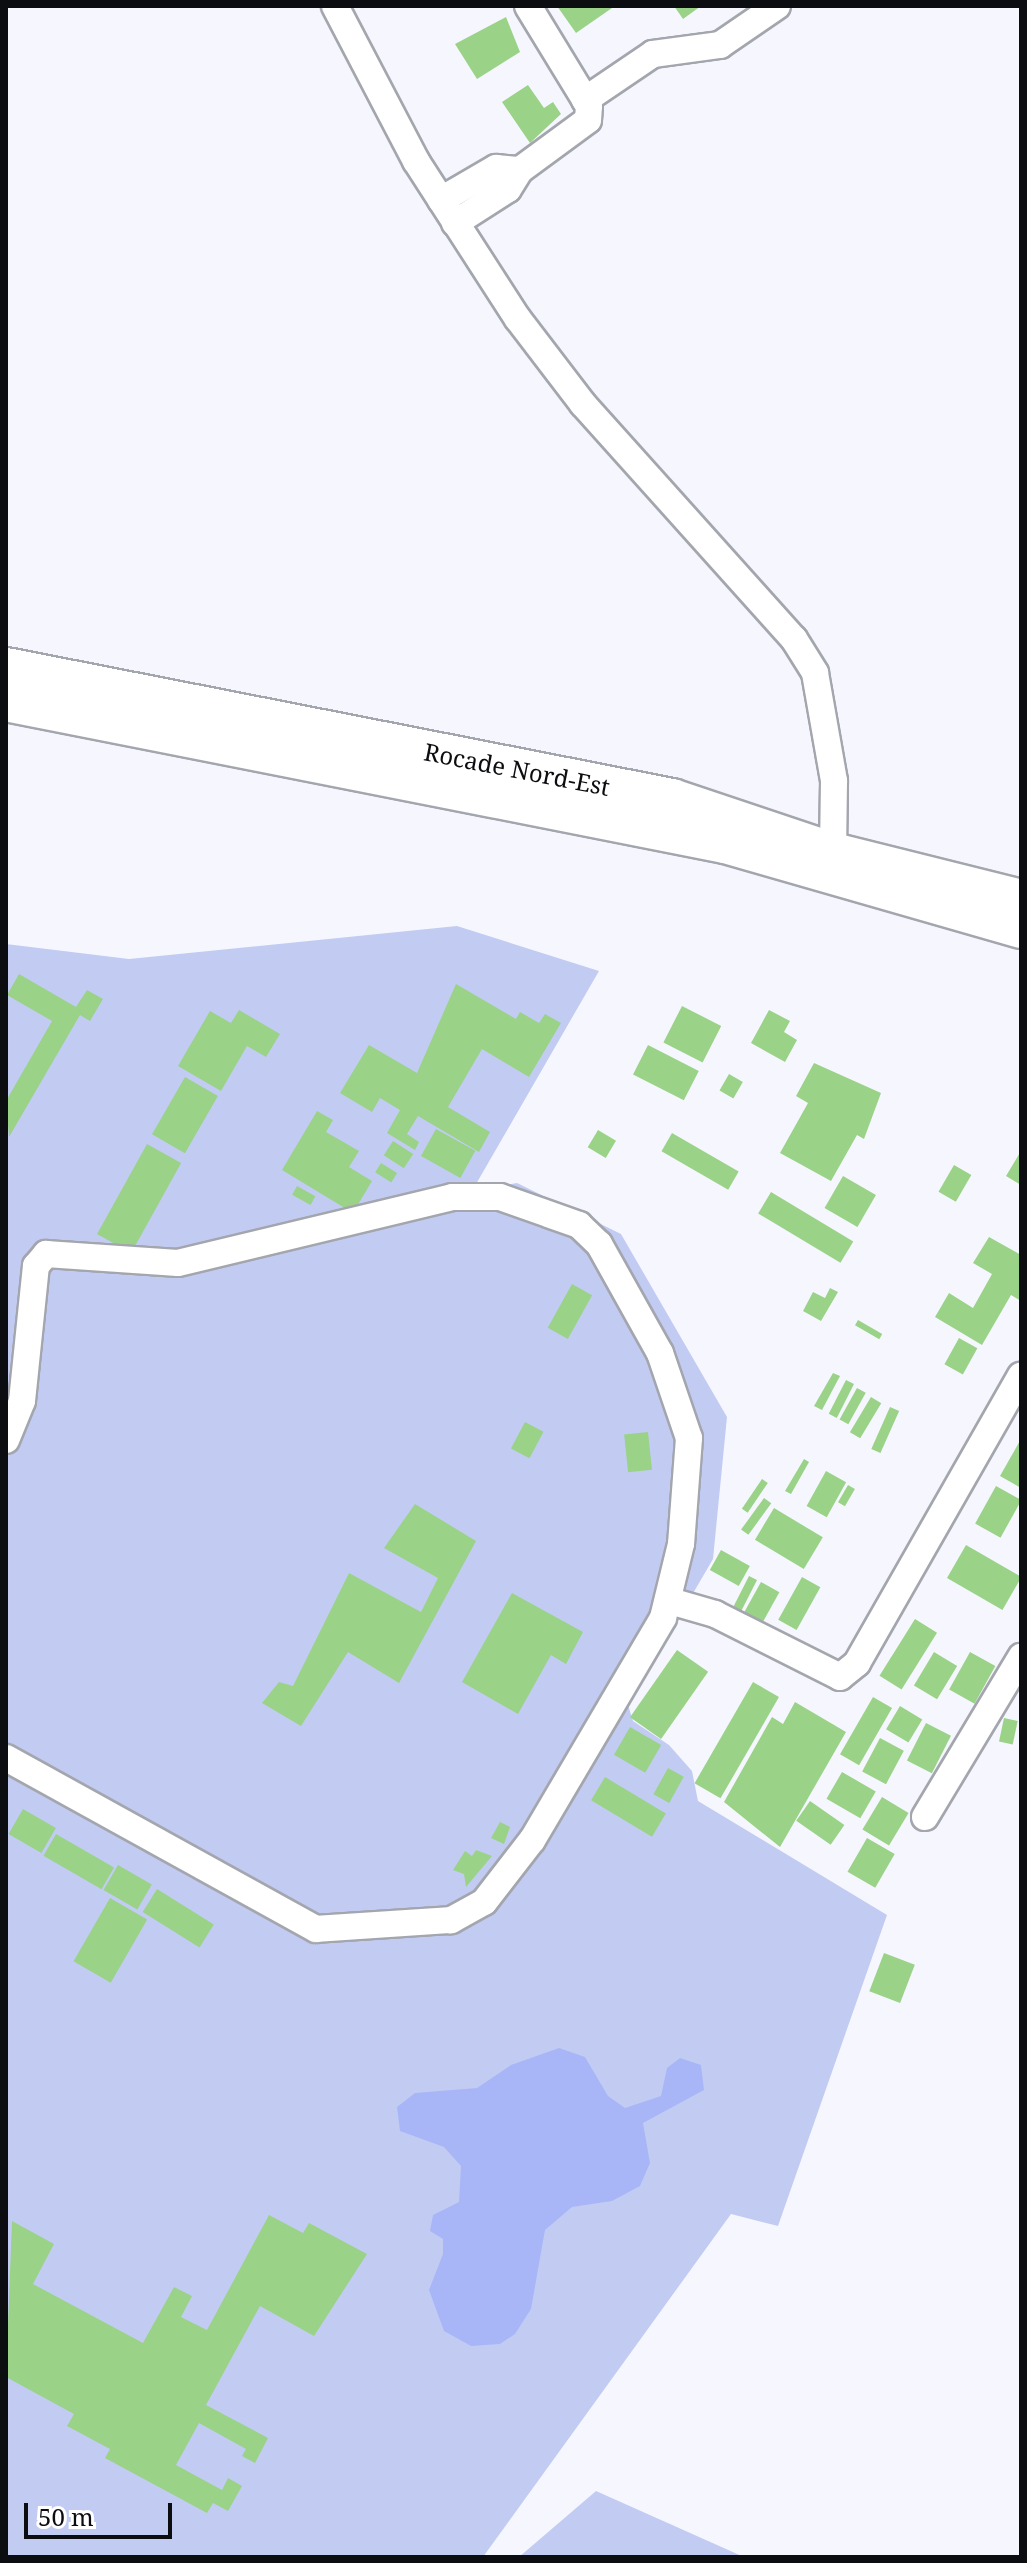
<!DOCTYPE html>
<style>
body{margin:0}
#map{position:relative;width:1027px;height:2563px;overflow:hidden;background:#f6f7fe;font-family:"Noto Serif",serif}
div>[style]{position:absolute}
.green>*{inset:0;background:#c2ccf3}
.water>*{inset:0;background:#a8b6f7}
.building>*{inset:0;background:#9ad287;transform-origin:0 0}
.roads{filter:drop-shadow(2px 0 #a4a6ae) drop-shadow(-2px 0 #a4a6ae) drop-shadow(0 2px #a4a6ae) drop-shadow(0 -2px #a4a6ae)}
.minor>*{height:26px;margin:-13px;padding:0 13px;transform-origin:13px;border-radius:13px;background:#fff}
.highway>*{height:38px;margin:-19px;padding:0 19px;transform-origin:19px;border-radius:19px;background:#fff}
span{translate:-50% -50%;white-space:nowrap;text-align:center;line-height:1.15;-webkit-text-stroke:6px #fff;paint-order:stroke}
.street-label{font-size:24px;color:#0c0d10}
.frame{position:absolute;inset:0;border:8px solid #0c0d10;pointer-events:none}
.scale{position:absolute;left:24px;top:2503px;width:148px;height:36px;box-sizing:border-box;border:4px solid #0c0d10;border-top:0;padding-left:10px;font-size:24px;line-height:28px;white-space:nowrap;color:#0c0d10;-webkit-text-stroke:6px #fff;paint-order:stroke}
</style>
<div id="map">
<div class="green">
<i style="clip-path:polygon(457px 926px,599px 971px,472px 1191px,517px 1183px,621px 1234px,727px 1417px,713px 1559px,628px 1705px,633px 1721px,669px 1745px,692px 1771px,698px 1801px,887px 1915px,778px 2226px,731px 2214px,483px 2557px,6px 2557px,6px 944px,129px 959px)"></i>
<i style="clip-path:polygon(596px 2491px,744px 2557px,519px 2557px)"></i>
</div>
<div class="water">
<i style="clip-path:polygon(559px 2048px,585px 2057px,608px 2096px,625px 2108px,661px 2096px,667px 2068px,680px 2058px,701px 2065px,704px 2090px,643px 2123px,650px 2163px,640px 2186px,612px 2201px,572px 2207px,545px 2230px,531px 2309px,515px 2334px,500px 2344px,471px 2346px,444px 2331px,429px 2290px,443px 2254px,443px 2239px,430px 2231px,433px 2215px,459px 2202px,461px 2166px,444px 2147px,400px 2131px,397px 2107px,415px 2093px,477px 2088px,511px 2065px)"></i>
</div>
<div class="building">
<i style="clip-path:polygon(557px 6px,611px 6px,612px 8px,576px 33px)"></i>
<i style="clip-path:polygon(674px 6px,701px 6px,683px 19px)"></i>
<i style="clip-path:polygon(506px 17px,520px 52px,477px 79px,455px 44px)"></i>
<i style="clip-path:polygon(528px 85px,544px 108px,553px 102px,561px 114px,530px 143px,502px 102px)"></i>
<i style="clip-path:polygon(19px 974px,76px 1007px,87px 990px,103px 999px,90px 1021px,80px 1015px,9px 1137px,6px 1101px,52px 1021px,7px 995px)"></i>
<i style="clip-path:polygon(456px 984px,516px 1019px,520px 1012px,539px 1023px,545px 1014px,561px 1023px,529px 1077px,482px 1049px,448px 1107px,490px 1132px,479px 1152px,418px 1116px,407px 1134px,419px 1142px,415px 1150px,387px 1133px,400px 1110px,380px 1098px,372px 1112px,340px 1093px,369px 1045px,417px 1073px)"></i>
<i style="left:682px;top:1006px;width:44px;height:41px;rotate:27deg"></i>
<i style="clip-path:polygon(239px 1010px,280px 1034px,266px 1057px,247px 1046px,221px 1091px,178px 1066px,210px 1011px,231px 1023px)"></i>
<i style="clip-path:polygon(769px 1010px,790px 1021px,784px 1032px,797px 1040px,785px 1062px,751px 1043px)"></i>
<i style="left:648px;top:1045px;width:57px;height:33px;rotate:27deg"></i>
<i style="clip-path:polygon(814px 1063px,881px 1093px,864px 1139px,857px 1135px,831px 1181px,780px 1153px,808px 1103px,796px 1096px)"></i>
<i style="left:729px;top:1074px;width:16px;height:19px;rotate:30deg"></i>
<i style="left:185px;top:1077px;width:38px;height:66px;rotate:30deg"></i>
<i style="clip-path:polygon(317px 1111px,333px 1120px,326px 1132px,359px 1151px,349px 1167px,372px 1181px,353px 1213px,282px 1170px)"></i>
<i style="left:436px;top:1129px;width:45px;height:31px;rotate:29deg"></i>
<i style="left:598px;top:1130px;width:21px;height:20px;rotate:31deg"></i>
<i style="left:672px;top:1133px;width:77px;height:21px;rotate:30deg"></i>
<i style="left:393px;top:1141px;width:24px;height:17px;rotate:33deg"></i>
<i style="left:147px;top:1144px;width:39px;height:103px;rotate:29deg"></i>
<i style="clip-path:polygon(1021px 1151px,1021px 1185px,1006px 1176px)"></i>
<i style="left:381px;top:1163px;width:19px;height:11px;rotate:32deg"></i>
<i style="left:954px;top:1165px;width:20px;height:31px;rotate:30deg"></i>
<i style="left:843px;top:1176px;width:38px;height:37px;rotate:30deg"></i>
<i style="left:297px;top:1186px;width:21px;height:10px;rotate:29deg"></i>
<i style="left:771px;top:1192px;width:96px;height:25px;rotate:31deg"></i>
<i style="clip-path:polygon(989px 1237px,1021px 1255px,1021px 1301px,1011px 1295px,982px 1345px,935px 1317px,949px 1293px,973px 1308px,992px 1274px,973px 1263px)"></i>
<i style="left:572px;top:1284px;width:23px;height:50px;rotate:29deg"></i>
<i style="clip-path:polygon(830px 1288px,838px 1292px,821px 1321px,803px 1311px,813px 1292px,825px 1298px)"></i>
<i style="left:858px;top:1320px;width:28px;height:6px;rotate:30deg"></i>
<i style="left:959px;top:1338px;width:21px;height:30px;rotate:29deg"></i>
<i style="clip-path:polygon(833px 1373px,840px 1376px,822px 1410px,814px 1406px)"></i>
<i style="left:846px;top:1380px;width:9px;height:38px;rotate:27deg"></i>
<i style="left:857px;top:1388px;width:10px;height:36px;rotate:29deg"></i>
<i style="left:871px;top:1397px;width:12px;height:41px;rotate:31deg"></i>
<i style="left:890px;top:1407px;width:10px;height:46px;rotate:24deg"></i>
<i style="left:525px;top:1422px;width:21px;height:30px;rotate:28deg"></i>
<i style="left:648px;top:1432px;width:38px;height:24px;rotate:84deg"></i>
<i style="clip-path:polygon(1021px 1439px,1021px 1488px,1000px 1476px)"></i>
<i style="clip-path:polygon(804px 1459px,809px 1462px,791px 1494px,785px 1491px)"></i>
<i style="left:826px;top:1471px;width:23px;height:40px;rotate:29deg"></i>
<i style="left:762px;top:1479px;width:7px;height:36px;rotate:34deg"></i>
<i style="left:848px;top:1485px;width:8px;height:20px;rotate:30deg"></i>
<i style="left:996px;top:1486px;width:29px;height:43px;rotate:29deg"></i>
<i style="left:764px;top:1498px;width:9px;height:39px;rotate:36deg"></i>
<i style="clip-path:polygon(415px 1504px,476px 1541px,399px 1683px,348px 1652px,301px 1726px,262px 1703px,279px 1682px,293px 1686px,349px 1573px,421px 1612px,438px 1578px,384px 1548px)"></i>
<i style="left:774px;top:1508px;width:57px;height:37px;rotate:31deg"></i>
<i style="left:966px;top:1545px;width:64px;height:38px;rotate:30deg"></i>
<i style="left:721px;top:1550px;width:33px;height:23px;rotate:29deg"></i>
<i style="left:749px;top:1576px;width:9px;height:35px;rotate:27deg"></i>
<i style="left:802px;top:1577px;width:21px;height:49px;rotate:29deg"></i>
<i style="left:761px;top:1582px;width:21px;height:41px;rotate:29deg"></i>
<i style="clip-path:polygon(512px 1593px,583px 1632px,566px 1664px,551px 1655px,518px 1714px,462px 1682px)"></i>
<i style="left:915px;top:1619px;width:26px;height:67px;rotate:32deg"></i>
<i style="left:677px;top:1650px;width:38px;height:82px;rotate:35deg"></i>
<i style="left:934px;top:1652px;width:27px;height:39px;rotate:31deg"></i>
<i style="left:970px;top:1652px;width:29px;height:43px;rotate:29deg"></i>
<i style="left:753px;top:1682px;width:30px;height:117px;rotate:30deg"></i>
<i style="left:873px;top:1697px;width:22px;height:66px;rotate:30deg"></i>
<i style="clip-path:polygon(795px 1702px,846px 1732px,780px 1847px,724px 1802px,772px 1717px,783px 1724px)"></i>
<i style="left:900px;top:1706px;width:26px;height:27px;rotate:31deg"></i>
<i style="left:1004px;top:1718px;width:14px;height:24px;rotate:12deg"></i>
<i style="left:926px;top:1723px;width:28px;height:42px;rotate:27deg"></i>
<i style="left:630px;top:1727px;width:36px;height:32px;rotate:30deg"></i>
<i style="left:880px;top:1738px;width:27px;height:38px;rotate:28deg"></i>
<i style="left:668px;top:1768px;width:18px;height:30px;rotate:29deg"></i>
<i style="left:842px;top:1772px;width:39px;height:31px;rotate:30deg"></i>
<i style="left:605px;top:1777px;width:71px;height:27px;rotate:31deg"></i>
<i style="left:882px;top:1797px;width:31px;height:38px;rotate:31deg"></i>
<i style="left:810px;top:1801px;width:42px;height:24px;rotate:35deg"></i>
<i style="left:23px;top:1809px;width:38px;height:29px;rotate:30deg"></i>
<i style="clip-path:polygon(500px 1822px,510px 1827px,504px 1844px,491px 1838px)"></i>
<i style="left:56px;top:1834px;width:67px;height:25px;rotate:30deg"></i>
<i style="left:867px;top:1838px;width:32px;height:39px;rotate:30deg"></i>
<i style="clip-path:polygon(476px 1850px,492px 1856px,466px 1887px,464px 1874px,453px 1870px,465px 1851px,472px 1856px)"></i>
<i style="left:118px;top:1865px;width:39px;height:29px;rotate:30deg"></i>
<i style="left:157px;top:1889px;width:67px;height:27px;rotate:32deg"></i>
<i style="left:110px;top:1898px;width:43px;height:73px;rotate:30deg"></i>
<i style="left:884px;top:1953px;width:33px;height:41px;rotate:21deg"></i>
<i style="clip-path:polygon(269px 2215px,303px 2233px,309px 2223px,367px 2254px,314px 2336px,260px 2306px,206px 2405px,268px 2438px,255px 2463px,242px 2456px,246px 2449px,199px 2423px,176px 2465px,222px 2490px,228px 2478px,242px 2486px,228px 2511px,213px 2503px,207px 2513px,105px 2458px,110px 2449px,67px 2426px,74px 2414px,6px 2377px,12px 2221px,54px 2244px,33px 2284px,143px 2343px,174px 2287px,192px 2296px,181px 2317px,207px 2330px)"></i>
</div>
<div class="roads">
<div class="minor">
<i style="left:335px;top:6px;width:175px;rotate:62.4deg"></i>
<i style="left:416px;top:161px;width:188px;rotate:57.2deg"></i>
<i style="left:518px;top:319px;width:107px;rotate:52.6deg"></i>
<i style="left:583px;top:404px;width:316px;rotate:48.1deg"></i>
<i style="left:794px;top:639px;width:40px;rotate:58deg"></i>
<i style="left:815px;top:673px;width:110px;rotate:80deg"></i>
<i style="left:834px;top:781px;width:71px;rotate:90.8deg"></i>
<i style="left:585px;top:100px;width:82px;rotate:-34.1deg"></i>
<i style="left:653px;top:54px;width:68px;rotate:-7.7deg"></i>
<i style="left:720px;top:45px;width:69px;rotate:-34.4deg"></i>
<i style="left:441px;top:200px;width:64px;rotate:-30.2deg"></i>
<i style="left:496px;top:168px;width:24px;rotate:5deg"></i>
<i style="left:455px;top:223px;width:63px;rotate:-32.7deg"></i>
<i style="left:508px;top:189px;width:22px;rotate:-58deg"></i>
<i style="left:520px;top:170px;width:84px;rotate:-36.3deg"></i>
<i style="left:588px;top:120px;width:14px;rotate:-86deg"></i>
<i style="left:589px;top:106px;width:117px;rotate:-121.4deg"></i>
<i style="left:6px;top:1440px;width:42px;rotate:-67.7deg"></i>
<i style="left:22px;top:1401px;width:136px;rotate:-84.1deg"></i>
<i style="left:36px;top:1266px;width:16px;rotate:-50deg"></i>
<i style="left:46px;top:1254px;width:132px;rotate:3.9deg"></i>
<i style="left:178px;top:1263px;width:282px;rotate:-13.5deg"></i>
<i style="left:452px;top:1197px;width:48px"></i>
<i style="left:500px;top:1197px;width:84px;rotate:19.5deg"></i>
<i style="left:579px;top:1225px;width:28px;rotate:44deg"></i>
<i style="left:599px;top:1244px;width:125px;rotate:60.8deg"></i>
<i style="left:660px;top:1353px;width:90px;rotate:71.2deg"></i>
<i style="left:689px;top:1438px;width:106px;rotate:94.3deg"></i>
<i style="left:681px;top:1544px;width:76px;rotate:103.7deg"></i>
<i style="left:663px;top:1618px;width:258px;rotate:120.5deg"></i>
<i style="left:532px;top:1840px;width:78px;rotate:127.7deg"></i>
<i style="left:484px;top:1902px;width:38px;rotate:151deg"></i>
<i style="left:451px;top:1920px;width:135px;rotate:176.2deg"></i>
<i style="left:316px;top:1929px;width:354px;rotate:-151.1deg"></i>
<i style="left:670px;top:1601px;width:47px;rotate:16.1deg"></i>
<i style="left:715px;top:1614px;width:140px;rotate:26.7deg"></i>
<i style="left:840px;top:1677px;width:22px;rotate:-39deg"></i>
<i style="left:857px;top:1663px;width:331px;rotate:-60.3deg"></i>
<i style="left:925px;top:1817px;width:187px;rotate:-59deg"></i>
</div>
<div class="highway">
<i style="left:6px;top:667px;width:679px;rotate:11.13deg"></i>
<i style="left:672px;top:798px;width:170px;rotate:18.5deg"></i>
<i style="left:833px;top:852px;width:194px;rotate:14deg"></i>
<i style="left:6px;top:702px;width:733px;rotate:11.17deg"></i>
<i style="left:725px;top:844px;width:308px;rotate:16deg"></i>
</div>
</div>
<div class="street-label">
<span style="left:517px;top:769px;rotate:11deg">Rocade Nord-Est</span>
</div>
<div class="frame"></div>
<div class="scale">50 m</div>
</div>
